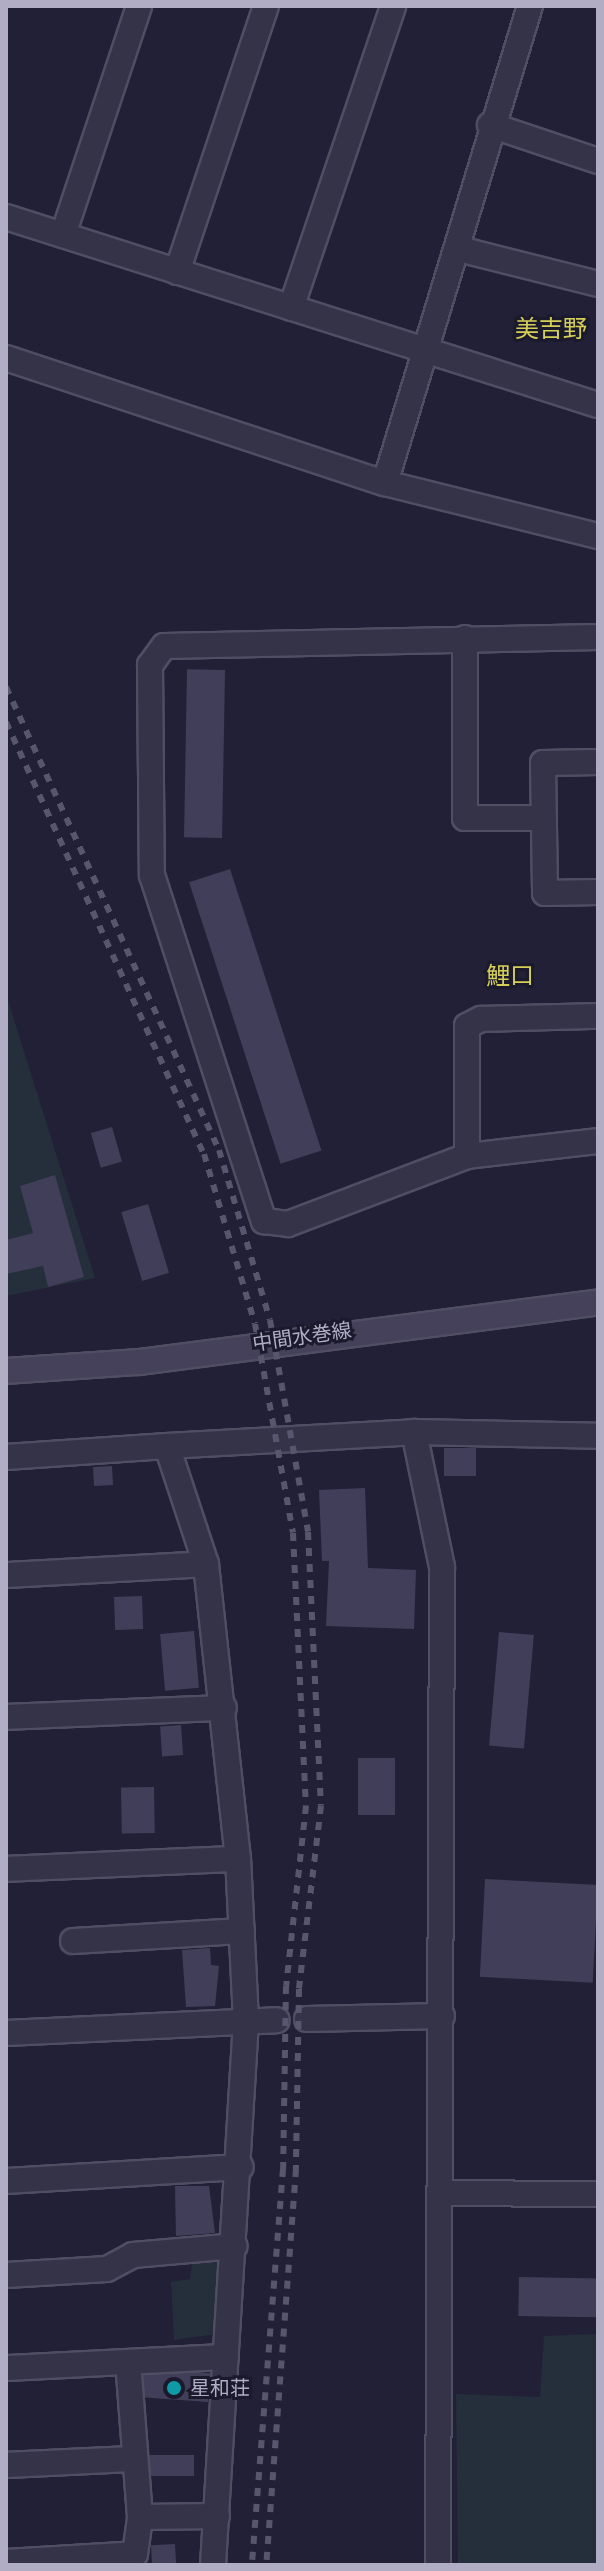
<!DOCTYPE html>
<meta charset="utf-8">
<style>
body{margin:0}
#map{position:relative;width:604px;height:2571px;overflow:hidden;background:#222037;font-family:Raleway,"Noto Sans JP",sans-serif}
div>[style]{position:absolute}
.green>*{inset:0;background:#252e3b}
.building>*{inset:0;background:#413e59;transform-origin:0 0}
.roads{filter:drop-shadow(2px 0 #504e63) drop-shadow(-2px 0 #504e63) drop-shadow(0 2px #504e63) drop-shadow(0 -2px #504e63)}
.minor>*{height:24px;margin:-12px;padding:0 12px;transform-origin:12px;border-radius:12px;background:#353348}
.tertiary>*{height:24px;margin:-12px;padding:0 12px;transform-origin:12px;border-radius:12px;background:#353348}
.secondary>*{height:24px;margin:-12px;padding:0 12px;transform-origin:12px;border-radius:12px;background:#45415b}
.rail>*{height:6px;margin-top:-3px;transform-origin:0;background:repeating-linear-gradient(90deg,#58556f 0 8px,transparent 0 16px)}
.dots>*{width:22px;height:22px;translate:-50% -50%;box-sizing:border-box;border:4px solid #1b192c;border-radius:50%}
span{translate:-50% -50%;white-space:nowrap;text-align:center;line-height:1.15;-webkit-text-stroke:6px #1b192c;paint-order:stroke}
.street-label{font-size:20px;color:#b0adc5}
.poi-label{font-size:20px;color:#b0adc5}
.left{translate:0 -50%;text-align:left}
.quarter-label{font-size:24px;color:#d4cf59}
.frame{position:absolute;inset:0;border:8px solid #b0adc5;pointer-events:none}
</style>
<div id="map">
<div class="green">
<i style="clip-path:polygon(6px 994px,95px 1278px,6px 1296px)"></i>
<i style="clip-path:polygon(221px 2261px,217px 2334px,174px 2340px,171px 2282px,190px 2279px,192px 2263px)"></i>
<i style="clip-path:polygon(598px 2334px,598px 2565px,458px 2565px,456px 2394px,540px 2397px,544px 2336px)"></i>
</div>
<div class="building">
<i style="left:225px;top:670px;width:168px;height:38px;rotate:91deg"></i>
<i style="left:230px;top:869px;width:296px;height:43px;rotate:72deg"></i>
<i style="left:112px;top:1127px;width:36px;height:22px;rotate:74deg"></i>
<i style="clip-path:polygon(55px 1175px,84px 1277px,48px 1287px,43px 1266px,6px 1274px,6px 1240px,33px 1233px,20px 1186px)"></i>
<i style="left:148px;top:1204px;width:72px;height:28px;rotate:73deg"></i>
<i style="left:444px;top:1448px;width:32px;height:28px"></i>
<i style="left:112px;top:1466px;width:19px;height:19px;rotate:87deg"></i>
<i style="clip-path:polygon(365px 1488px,368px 1568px,416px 1570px,414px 1629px,326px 1626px,329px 1561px,322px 1561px,319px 1490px)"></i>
<i style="left:142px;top:1596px;width:33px;height:28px;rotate:88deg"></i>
<i style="left:194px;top:1631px;width:57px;height:34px;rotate:85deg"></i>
<i style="left:499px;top:1632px;width:35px;height:114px;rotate:5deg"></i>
<i style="left:181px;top:1725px;width:30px;height:21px;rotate:86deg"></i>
<i style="left:358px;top:1758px;width:37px;height:57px"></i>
<i style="left:154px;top:1787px;width:46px;height:33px;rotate:89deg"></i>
<i style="left:485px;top:1879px;width:113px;height:98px;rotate:3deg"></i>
<i style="clip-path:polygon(210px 1948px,211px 1965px,219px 1966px,215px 2006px,186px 2007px,182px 1950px)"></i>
<i style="clip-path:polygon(175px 2186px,209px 2186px,215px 2233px,176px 2236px)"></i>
<i style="left:519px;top:2277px;width:79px;height:39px;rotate:1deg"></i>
<i style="left:210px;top:2373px;width:29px;height:66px;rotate:94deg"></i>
<i style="left:194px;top:2455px;width:21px;height:44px;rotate:90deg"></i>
<i style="left:175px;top:2544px;width:21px;height:24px;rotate:87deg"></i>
</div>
<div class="roads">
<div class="minor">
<i style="left:490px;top:125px;width:114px;rotate:18.4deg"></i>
<i style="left:6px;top:217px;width:621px;rotate:17.62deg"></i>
<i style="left:63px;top:235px;width:241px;rotate:-71.6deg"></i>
<i style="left:459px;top:249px;width:143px;rotate:14.1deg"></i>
<i style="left:177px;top:272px;width:280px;rotate:-71.5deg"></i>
<i style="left:291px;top:308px;width:319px;rotate:-71.3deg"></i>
<i style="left:6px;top:358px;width:399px;rotate:18.3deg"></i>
<i style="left:385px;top:483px;width:219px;rotate:14deg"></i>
<i style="left:385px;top:483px;width:499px;rotate:-73.1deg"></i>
<i style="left:598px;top:637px;width:434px;rotate:178.8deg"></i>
<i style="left:164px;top:646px;width:24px;rotate:126deg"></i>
<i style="left:150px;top:665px;width:210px;rotate:89.5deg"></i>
<i style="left:152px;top:875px;width:364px;rotate:72.1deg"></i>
<i style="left:264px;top:1221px;width:24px;rotate:7deg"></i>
<i style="left:288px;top:1224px;width:191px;rotate:-20.8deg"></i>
<i style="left:467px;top:1156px;width:132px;rotate:-6.5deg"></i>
<i style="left:465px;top:638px;width:180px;rotate:90deg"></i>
<i style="left:465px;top:818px;width:79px"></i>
<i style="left:598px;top:762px;width:55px;rotate:179deg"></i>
<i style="left:543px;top:763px;width:130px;rotate:89.1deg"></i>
<i style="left:545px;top:893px;width:53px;rotate:-1.1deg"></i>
<i style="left:467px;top:1156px;width:130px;rotate:-90deg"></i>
<i style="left:467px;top:1026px;width:16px;rotate:-27deg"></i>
<i style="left:481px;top:1019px;width:117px;rotate:-1.5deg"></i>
<i style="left:6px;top:1575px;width:200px;rotate:-3.1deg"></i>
<i style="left:6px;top:1717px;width:218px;rotate:-2.4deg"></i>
<i style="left:6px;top:1869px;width:232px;rotate:-2.5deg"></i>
<i style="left:73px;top:1941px;width:169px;rotate:-3.4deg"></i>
<i style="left:6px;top:2181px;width:235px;rotate:-3.4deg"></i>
<i style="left:440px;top:2193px;width:158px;rotate:0.4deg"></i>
<i style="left:6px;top:2275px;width:101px;rotate:-3.4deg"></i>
<i style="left:107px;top:2269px;width:30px;rotate:-28deg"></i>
<i style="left:133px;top:2255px;width:102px;rotate:-5deg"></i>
<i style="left:6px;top:2368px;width:220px;rotate:-2.9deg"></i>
<i style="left:6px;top:2465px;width:129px;rotate:-2.7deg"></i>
<i style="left:140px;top:2517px;width:77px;rotate:-0.7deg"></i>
<i style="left:6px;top:2562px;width:129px;rotate:-3.5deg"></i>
<i style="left:135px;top:2554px;width:37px;rotate:-82deg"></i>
<i style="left:140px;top:2517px;width:155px;rotate:-94.4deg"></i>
<i style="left:213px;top:2565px;width:545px;rotate:-86.53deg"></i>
<i style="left:246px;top:2021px;width:162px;rotate:-92.8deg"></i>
<i style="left:238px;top:1859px;width:297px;rotate:-96.2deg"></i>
<i style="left:206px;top:1564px;width:124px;rotate:-108.3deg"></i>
<i style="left:167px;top:1446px;width:247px;rotate:-3.2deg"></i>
</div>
<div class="tertiary">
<i style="left:6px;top:1457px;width:161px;rotate:-3.9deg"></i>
<i style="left:307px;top:2019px;width:135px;rotate:-1.3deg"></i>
<i style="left:6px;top:2033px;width:271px;rotate:-2.7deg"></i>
<i style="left:438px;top:2565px;width:998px;rotate:-89.77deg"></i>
<i style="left:442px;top:1567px;width:138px;rotate:-101.7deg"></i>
<i style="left:414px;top:1432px;width:184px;rotate:1.2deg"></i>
</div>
<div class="secondary">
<i style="left:6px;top:1371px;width:133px;rotate:-3.9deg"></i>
<i style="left:139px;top:1362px;width:463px;rotate:-7.4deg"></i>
</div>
</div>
<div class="rail">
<i style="left:6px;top:687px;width:510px;rotate:65.3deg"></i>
<i style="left:219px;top:1150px;width:177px;rotate:73.3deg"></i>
<i style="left:270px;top:1320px;width:215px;rotate:79.8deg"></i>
<i style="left:308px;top:1532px;width:274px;rotate:87.3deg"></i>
<i style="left:321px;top:1806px;width:184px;rotate:96.9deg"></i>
<i style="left:299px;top:1989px;width:180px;rotate:91deg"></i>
<i style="left:296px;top:2169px;width:397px;rotate:94.3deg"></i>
<i style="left:6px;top:722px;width:475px;rotate:65.4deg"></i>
<i style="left:204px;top:1154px;width:177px;rotate:73.3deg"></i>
<i style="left:255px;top:1324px;width:212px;rotate:79.7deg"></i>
<i style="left:293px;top:1533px;width:273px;rotate:87.3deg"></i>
<i style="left:306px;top:1806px;width:181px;rotate:96.3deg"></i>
<i style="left:286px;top:1986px;width:183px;rotate:90.9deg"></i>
<i style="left:283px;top:2169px;width:397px;rotate:94.5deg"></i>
</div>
<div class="dots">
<i style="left:174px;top:2388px;background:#0f9aa8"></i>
</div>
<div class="street-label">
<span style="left:302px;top:1337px;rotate:-8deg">中間水巻線</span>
</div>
<div class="poi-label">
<span class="left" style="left:190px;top:2388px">星和荘</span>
</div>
<div class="quarter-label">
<span style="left:551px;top:329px">美吉野</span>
<span style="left:510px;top:976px">鯉口</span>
</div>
<div class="frame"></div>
</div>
